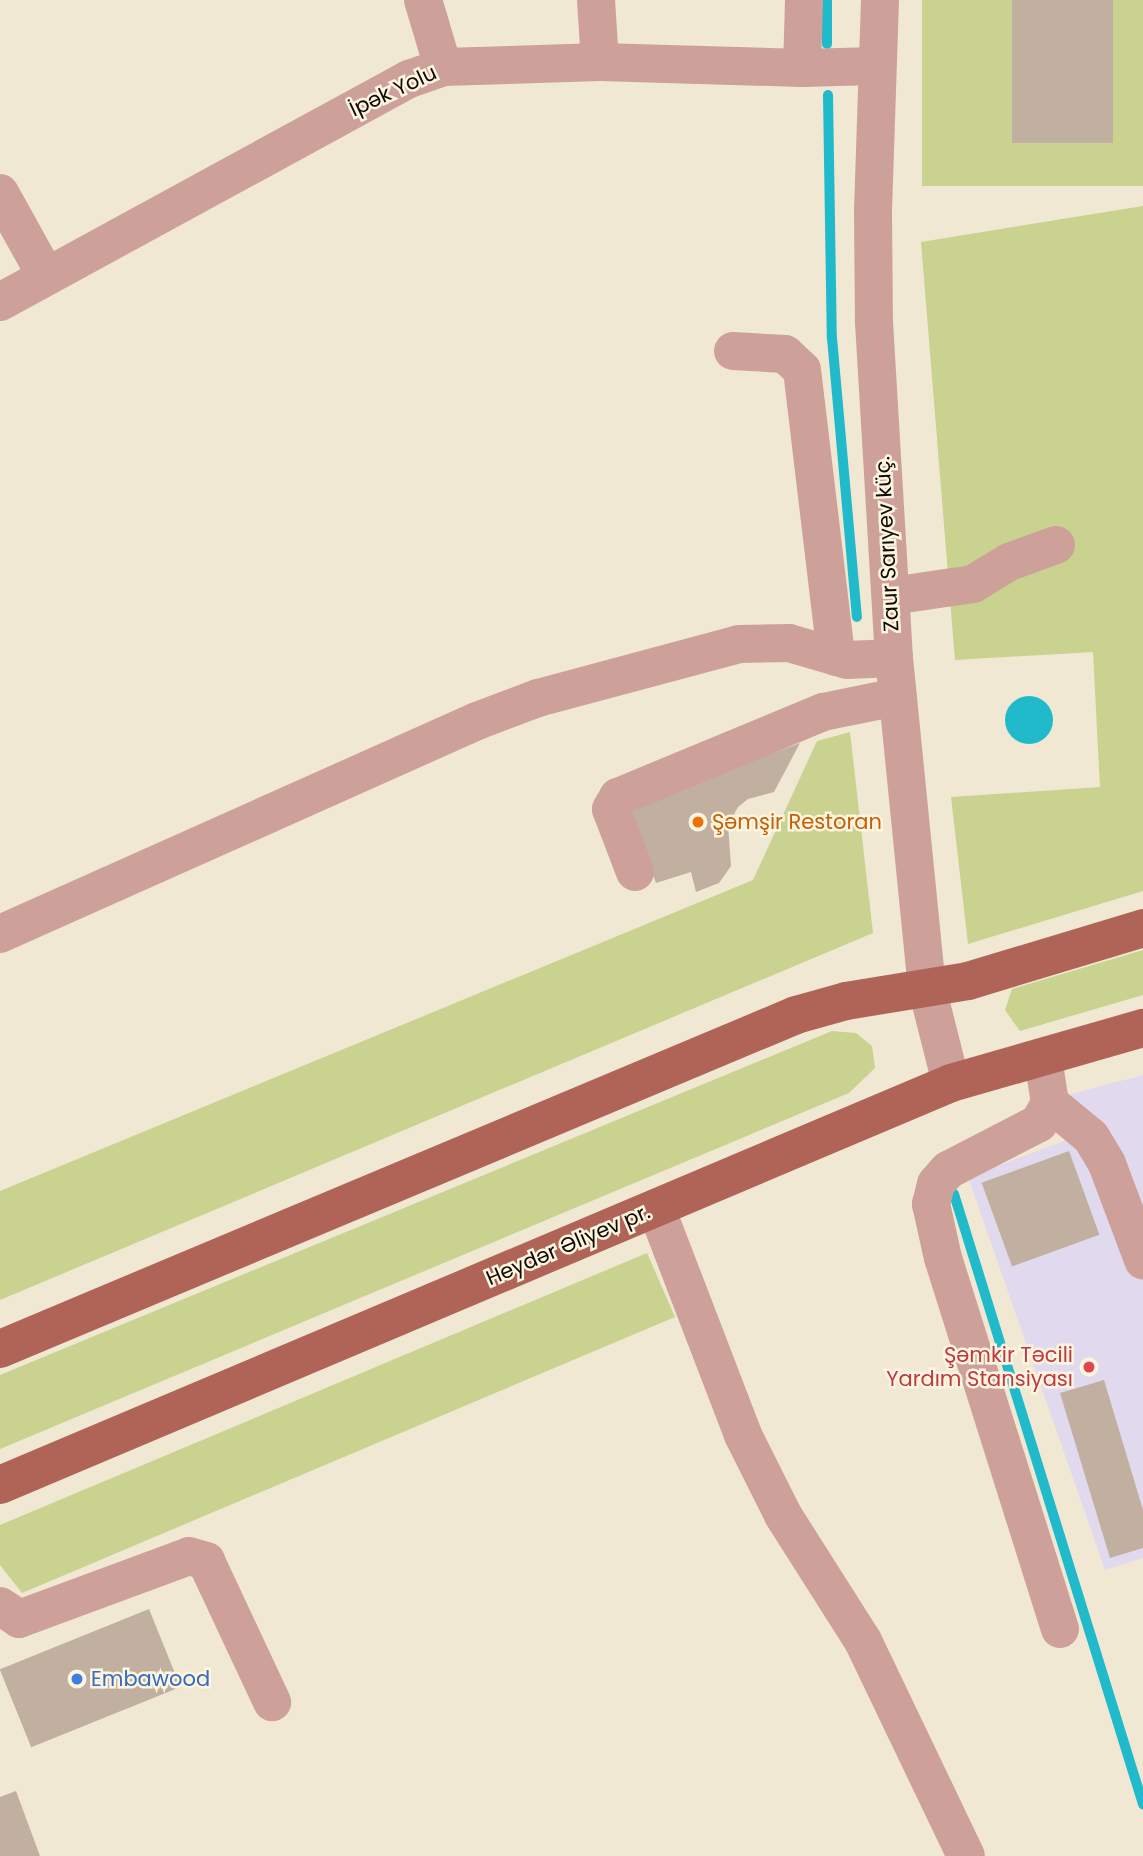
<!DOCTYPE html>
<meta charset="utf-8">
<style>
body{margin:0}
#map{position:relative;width:1143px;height:1856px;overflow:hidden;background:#f0e8d2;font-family:Poppins,sans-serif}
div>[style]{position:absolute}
.medical>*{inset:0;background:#e1daef}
.green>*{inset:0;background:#c9d28e;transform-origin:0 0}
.water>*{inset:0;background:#21baca}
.round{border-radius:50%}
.stream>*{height:10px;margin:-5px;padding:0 5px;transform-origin:5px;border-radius:5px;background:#21baca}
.building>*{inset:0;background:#c1afa0;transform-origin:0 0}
.minor>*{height:38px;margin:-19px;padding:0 19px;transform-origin:19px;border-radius:19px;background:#cda199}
.major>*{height:38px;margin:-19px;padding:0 19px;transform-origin:19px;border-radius:19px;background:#b06457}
.dots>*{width:19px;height:19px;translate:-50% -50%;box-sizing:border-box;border:4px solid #fdf5df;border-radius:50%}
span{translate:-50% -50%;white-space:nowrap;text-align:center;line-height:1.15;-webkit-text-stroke:5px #fdf5df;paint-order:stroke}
.street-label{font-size:21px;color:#0e0b05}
.food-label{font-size:21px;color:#c56008}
.left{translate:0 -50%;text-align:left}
.health-label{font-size:21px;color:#be3a42}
.right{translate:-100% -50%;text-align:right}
.shop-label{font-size:21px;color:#366cbe}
</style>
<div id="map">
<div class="medical">
<i style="clip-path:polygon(1143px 1075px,1143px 1558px,1105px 1570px,968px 1177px,1072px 1138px,1071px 1094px)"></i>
</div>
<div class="green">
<i style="left:922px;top:0;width:221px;height:186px"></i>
<i style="clip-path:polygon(1143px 206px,1143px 891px,968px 944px,951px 797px,1100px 787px,1093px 652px,955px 660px,921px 242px)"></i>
<i style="clip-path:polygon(850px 732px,873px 933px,0 1300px,0 1191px,753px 880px,817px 741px)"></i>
<i style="clip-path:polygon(1143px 950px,1143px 995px,1020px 1031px,1005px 1010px,1012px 989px)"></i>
<i style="clip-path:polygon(832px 1031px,856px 1033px,872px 1046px,875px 1068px,849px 1093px,0 1449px,0 1375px)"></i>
<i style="clip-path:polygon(647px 1253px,675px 1317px,22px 1593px,0 1565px,0 1525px)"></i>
</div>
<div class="water">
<i class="round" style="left:1005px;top:696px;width:48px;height:48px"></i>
</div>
<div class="stream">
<i style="left:827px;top:44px;width:44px;rotate:-90deg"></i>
<i style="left:828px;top:95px;width:243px;rotate:89.1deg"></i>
<i style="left:832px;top:338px;width:280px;rotate:84.9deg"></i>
<i style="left:954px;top:1194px;width:639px;rotate:72.79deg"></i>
</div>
<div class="building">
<i style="left:1012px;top:0;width:101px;height:143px"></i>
<i style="clip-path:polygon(800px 743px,774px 792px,748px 799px,738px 807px,728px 825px,731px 866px,719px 883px,696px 892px,691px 872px,656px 883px,628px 808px)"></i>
<i style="left:1069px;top:1151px;width:89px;height:93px;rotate:70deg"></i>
<i style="clip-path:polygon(1104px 1380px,1143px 1510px,1143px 1548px,1110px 1558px,1060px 1393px)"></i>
<i style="left:149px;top:1609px;width:84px;height:161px;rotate:68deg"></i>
<i style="clip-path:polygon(16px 1791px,40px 1856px,0 1856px,0 1797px)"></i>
</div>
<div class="minor">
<i style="left:423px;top:0;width:70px;rotate:73.4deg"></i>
<i style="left:596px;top:0;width:62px;rotate:86.3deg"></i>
<i style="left:880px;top:0;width:212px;rotate:91.9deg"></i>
<i style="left:873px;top:212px;width:110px;rotate:89.5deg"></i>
<i style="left:874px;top:322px;width:337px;rotate:86.6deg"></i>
<i style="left:894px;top:658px;width:332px;rotate:84.3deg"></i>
<i style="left:927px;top:988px;width:98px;rotate:75.8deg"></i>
<i style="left:802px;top:68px;width:68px;rotate:-88.3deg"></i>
<i style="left:0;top:193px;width:95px;rotate:61deg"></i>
<i style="left:0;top:302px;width:466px;rotate:-28.6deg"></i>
<i style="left:409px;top:79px;width:36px;rotate:-19deg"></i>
<i style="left:443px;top:67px;width:157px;rotate:-1.8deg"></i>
<i style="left:600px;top:62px;width:202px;rotate:1.7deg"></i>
<i style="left:802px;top:68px;width:74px;rotate:-1.5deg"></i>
<i style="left:733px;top:351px;width:52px;rotate:3.3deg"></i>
<i style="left:785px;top:354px;width:23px;rotate:43deg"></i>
<i style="left:802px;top:370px;width:289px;rotate:83.2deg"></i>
<i style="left:891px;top:596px;width:83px;rotate:-8.3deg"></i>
<i style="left:973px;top:584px;width:42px;rotate:-31.4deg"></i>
<i style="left:1009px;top:562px;width:50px;rotate:-19.9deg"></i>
<i style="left:635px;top:872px;width:67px;rotate:-110.9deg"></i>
<i style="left:611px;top:809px;width:14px;rotate:-60deg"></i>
<i style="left:618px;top:797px;width:222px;rotate:-22.5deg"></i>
<i style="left:823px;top:712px;width:76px;rotate:-11.5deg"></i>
<i style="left:0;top:934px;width:522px;rotate:-24.06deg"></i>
<i style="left:477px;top:721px;width:65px;rotate:-20.7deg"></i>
<i style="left:538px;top:698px;width:208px;rotate:-15deg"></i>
<i style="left:739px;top:644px;width:50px;rotate:-1.1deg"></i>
<i style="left:789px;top:643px;width:60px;rotate:16.3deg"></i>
<i style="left:847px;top:660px;width:47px;rotate:-2.4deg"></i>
<i style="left:1043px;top:1058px;width:46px;rotate:81.2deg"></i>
<i style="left:1050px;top:1103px;width:23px;rotate:119deg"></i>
<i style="left:1039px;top:1123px;width:102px;rotate:152.7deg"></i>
<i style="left:948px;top:1170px;width:18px;rotate:131deg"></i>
<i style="left:936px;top:1184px;width:21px;rotate:104deg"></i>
<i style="left:931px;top:1204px;width:55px;rotate:77.5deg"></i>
<i style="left:943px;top:1258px;width:389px;rotate:72.5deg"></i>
<i style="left:1050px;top:1103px;width:53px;rotate:39.7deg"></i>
<i style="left:1091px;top:1137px;width:31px;rotate:59deg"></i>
<i style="left:1107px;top:1164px;width:103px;rotate:69.4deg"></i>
<i style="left:656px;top:1208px;width:243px;rotate:69deg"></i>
<i style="left:743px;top:1435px;width:89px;rotate:63.4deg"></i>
<i style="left:783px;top:1515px;width:149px;rotate:57.6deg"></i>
<i style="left:863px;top:1641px;width:238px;rotate:64.4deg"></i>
<i style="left:0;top:1606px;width:23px;rotate:34deg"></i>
<i style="left:19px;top:1619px;width:181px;rotate:-20.3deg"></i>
<i style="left:189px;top:1556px;width:18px;rotate:16deg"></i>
<i style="left:206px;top:1561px;width:156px;rotate:64.9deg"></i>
</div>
<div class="major">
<i style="left:0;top:1349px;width:863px;rotate:-22.76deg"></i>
<i style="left:796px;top:1015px;width:52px;rotate:-15.6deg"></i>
<i style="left:846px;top:1001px;width:124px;rotate:-9.3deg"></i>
<i style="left:968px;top:981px;width:183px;rotate:-16.8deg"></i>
<i style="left:0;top:1485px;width:1032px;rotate:-22.91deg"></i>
<i style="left:951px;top:1083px;width:200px;rotate:-16deg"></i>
</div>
<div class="dots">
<i style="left:698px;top:822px;background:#e8710a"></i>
<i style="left:1089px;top:1367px;background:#e0444e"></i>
<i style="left:77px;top:1679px;background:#3f7fe0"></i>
</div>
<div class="street-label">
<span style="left:393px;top:91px;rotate:-25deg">İpək Yolu</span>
<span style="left:887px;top:544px;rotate:-93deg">Zaur Sarıyev küç.</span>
<span style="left:568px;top:1245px;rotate:-23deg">Heydər Əliyev pr.</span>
</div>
<div class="food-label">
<span class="left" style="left:712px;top:822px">Şəmşir Restoran</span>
</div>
<div class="health-label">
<span class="right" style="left:1073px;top:1367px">Şəmkir Təcili<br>Yardım Stansiyası</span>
</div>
<div class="shop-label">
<span class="left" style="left:91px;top:1679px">Embawood</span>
</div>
</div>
